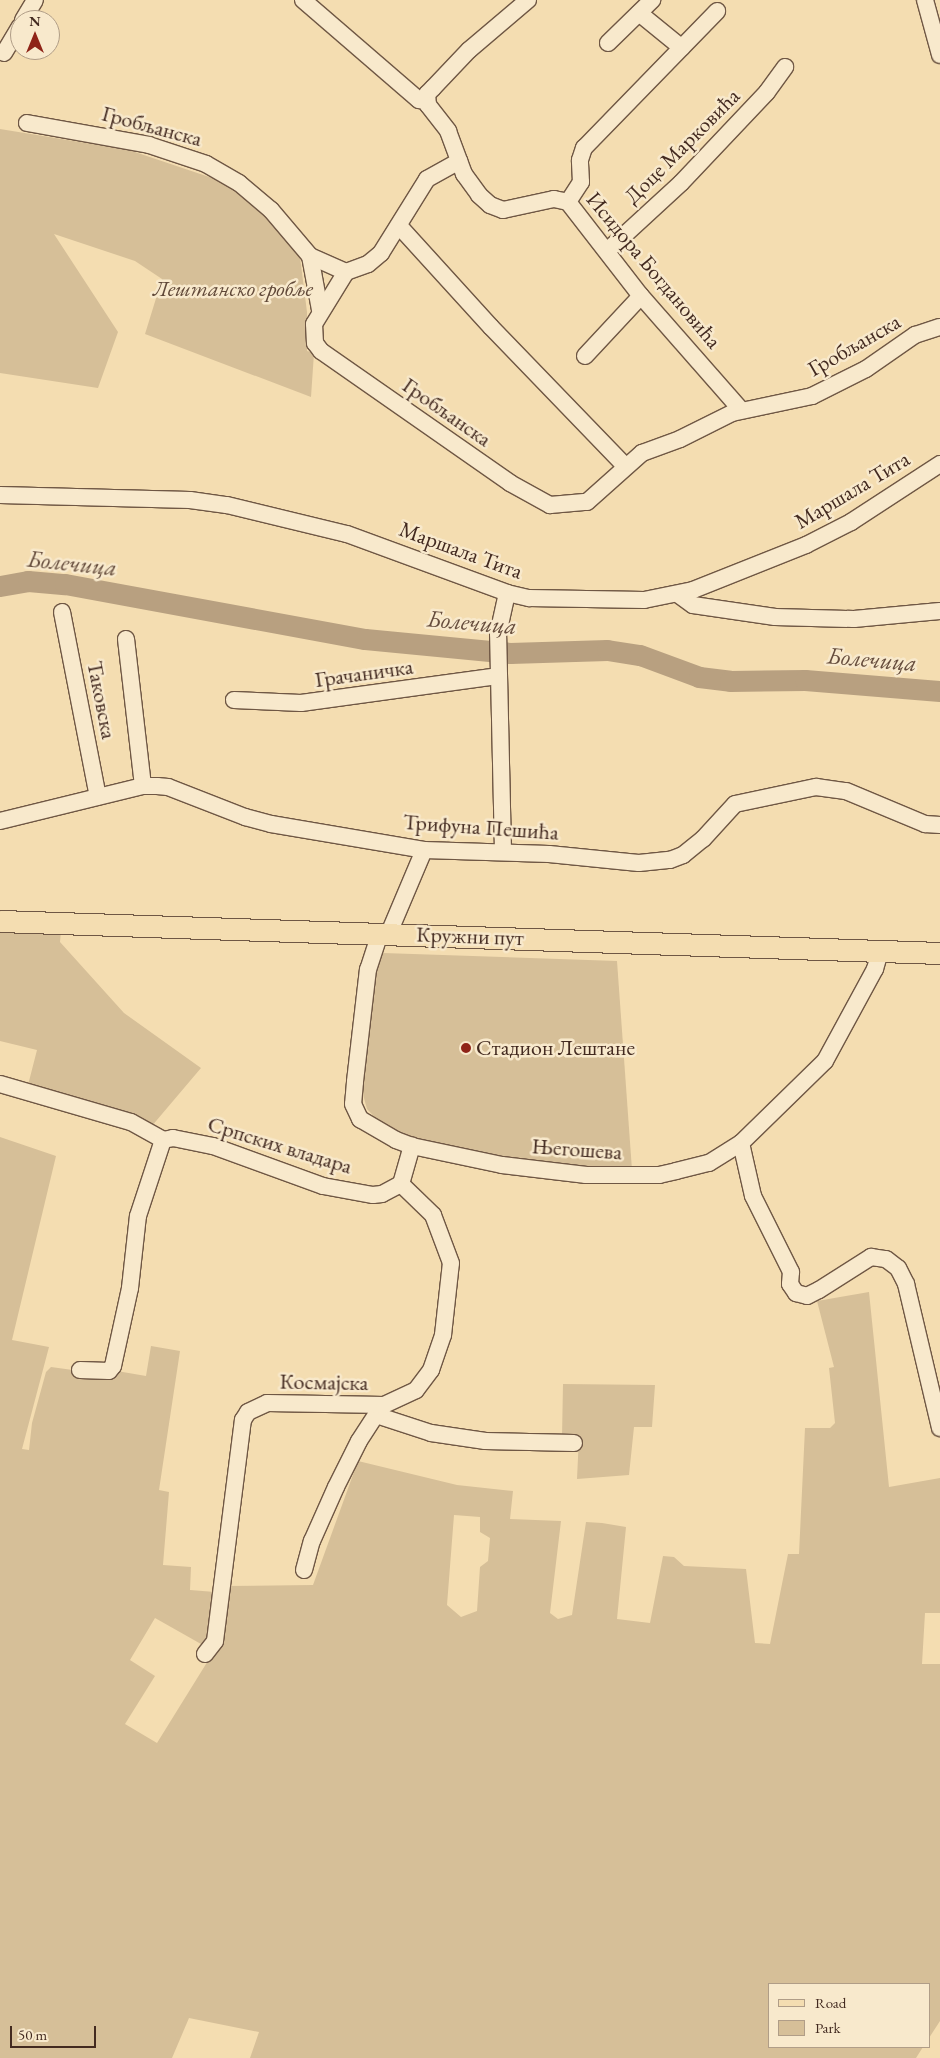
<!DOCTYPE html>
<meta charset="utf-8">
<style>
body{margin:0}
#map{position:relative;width:940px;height:2058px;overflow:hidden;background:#f4ddb1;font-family:"EB Garamond",serif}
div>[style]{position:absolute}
.green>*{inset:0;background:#d6bf98}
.river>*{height:21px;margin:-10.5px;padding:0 10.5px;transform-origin:10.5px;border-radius:10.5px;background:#b8a080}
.roads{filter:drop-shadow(1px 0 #6f5744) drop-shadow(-1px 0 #6f5744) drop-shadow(0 1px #6f5744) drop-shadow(0 -1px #6f5744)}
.minor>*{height:16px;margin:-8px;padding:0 8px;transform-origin:8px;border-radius:8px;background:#f8e9cc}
.major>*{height:21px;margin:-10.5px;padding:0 10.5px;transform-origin:10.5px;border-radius:10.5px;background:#f4ddb1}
.dots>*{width:14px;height:14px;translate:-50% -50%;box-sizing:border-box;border:2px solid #f8e9cc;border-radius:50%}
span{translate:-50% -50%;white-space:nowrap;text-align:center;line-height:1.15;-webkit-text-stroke:5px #f8e9cc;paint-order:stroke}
.street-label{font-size:22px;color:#432a20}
.park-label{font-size:22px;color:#604838;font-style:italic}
.poi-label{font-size:22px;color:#432a20}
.left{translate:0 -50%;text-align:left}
.water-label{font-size:24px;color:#664d3d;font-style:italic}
.legend{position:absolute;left:768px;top:1983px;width:162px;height:65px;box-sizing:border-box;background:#f8e9cc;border:1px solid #b09d87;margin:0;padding:6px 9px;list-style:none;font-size:15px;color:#432a20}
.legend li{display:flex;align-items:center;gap:10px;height:25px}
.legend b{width:25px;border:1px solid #b09d87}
.north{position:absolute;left:10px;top:10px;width:50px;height:50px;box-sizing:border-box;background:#f8e9cc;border:1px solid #b09d87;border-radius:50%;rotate:0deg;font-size:14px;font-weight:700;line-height:20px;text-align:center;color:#432a20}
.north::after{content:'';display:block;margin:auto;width:18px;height:22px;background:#8f2418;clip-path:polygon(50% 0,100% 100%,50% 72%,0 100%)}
.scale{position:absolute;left:10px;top:2026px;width:86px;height:22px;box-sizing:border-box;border:2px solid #432a20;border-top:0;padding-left:6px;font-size:15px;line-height:18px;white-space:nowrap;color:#432a20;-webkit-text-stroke:4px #f8e9cc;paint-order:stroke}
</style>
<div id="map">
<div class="green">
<i style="clip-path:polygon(0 129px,129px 150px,233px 185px,285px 234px,300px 257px,307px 312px,307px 351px,314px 353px,311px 397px,145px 334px,162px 279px,135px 261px,54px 234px,118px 332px,98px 388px,0 373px)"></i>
<i style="clip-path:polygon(0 928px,61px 931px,60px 942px,124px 1013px,201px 1068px,151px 1127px,27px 1089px,37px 1050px,0 1041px)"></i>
<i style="clip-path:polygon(383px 953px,617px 961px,632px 1170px,545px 1167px,422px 1144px,384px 1127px,367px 1109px,362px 1091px,373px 976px)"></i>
<i style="clip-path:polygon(evenodd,0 1137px,56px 1156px,12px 1340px,49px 1347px,22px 1449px,29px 1450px,32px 1423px,46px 1372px,51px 1367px,80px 1371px,111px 1370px,146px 1376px,151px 1346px,180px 1351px,159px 1490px,169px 1492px,163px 1565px,191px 1567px,190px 1590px,215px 1592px,210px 1640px,201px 1644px,155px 1618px,130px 1660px,155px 1676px,125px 1724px,157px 1743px,219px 1643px,226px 1586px,313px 1585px,358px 1461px,457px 1485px,513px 1491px,510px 1519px,561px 1521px,550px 1613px,558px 1619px,572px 1615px,586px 1522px,602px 1523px,626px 1527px,617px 1619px,650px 1623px,663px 1556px,674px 1557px,684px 1566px,746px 1569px,755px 1643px,770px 1644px,788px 1554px,799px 1554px,805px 1428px,830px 1428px,835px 1423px,829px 1368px,834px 1367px,817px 1301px,869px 1292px,889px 1487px,940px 1478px,940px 1613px,925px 1613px,922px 1664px,940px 1664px,940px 2021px,929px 2038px,929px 1984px,769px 1984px,769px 2047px,923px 2047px,916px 2058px,250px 2058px,259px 2032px,189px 2018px,172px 2058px,0 2058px,0 1137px,454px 1515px,480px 1517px,480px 1532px,490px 1538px,488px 1561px,480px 1567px,477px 1611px,461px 1617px,447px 1605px,454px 1515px)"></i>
<i style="clip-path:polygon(563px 1384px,655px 1385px,652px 1427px,634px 1427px,629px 1475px,577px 1479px,579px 1436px,562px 1437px)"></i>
</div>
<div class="river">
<i style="left:0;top:586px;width:28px;rotate:-10deg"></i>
<i style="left:28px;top:581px;width:37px;rotate:5deg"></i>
<i style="left:65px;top:584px;width:305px;rotate:10.4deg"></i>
<i style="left:365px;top:639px;width:146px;rotate:5.5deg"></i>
<i style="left:510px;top:653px;width:97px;rotate:-1.8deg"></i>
<i style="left:607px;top:650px;width:33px;rotate:9deg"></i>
<i style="left:640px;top:655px;width:63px;rotate:20.4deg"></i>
<i style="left:699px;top:677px;width:31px;rotate:7deg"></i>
<i style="left:730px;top:681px;width:75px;rotate:-0.8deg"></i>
<i style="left:805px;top:680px;width:135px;rotate:4.7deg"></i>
</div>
<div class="roads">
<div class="minor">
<i style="left:303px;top:0;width:153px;rotate:40.8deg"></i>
<i style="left:419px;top:100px;width:7px;rotate:8deg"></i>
<i style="left:528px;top:0;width:77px;rotate:139.7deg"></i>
<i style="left:469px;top:50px;width:52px;rotate:133.5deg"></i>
<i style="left:433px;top:88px;width:8px;rotate:135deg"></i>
<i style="left:427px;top:94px;width:11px;rotate:85deg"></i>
<i style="left:428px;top:105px;width:33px;rotate:52deg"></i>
<i style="left:448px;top:131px;width:46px;rotate:69.6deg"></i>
<i style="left:464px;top:174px;width:26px;rotate:54deg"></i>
<i style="left:479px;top:195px;width:15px;rotate:42deg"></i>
<i style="left:490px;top:205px;width:14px;rotate:21deg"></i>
<i style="left:503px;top:210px;width:52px;rotate:-12.2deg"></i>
<i style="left:554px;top:199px;width:14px;rotate:12deg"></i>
<i style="left:568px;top:202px;width:119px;rotate:52.2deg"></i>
<i style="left:641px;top:296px;width:152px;rotate:48.7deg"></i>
<i style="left:925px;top:0;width:57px;rotate:74.7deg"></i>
<i style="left:639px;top:13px;width:55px;rotate:39.1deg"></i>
<i style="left:23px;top:20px;width:23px;rotate:-59deg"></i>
<i style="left:608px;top:43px;width:62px;rotate:-44.3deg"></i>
<i style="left:4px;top:53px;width:31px;rotate:-59deg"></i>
<i style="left:27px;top:123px;width:124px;rotate:10.2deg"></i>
<i style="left:149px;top:145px;width:60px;rotate:18.4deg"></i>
<i style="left:206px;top:164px;width:38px;rotate:30deg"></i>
<i style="left:239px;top:183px;width:42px;rotate:40.2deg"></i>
<i style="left:271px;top:210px;width:60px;rotate:49.7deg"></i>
<i style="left:310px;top:256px;width:39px;rotate:24deg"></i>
<i style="left:346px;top:272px;width:23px;rotate:-20deg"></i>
<i style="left:368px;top:264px;width:17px;rotate:-40deg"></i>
<i style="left:381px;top:253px;width:87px;rotate:-58.1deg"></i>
<i style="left:427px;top:179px;width:37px;rotate:-29deg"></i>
<i style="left:568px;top:202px;width:24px;rotate:-57deg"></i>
<i style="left:581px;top:182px;width:22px;rotate:-93deg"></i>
<i style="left:580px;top:160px;width:13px;rotate:-72deg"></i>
<i style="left:584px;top:148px;width:191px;rotate:-45.8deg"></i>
<i style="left:400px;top:227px;width:135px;rotate:47.7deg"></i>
<i style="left:491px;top:327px;width:193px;rotate:46deg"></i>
<i style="left:607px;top:251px;width:100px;rotate:-42.6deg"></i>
<i style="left:681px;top:183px;width:125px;rotate:-46.6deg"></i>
<i style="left:767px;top:92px;width:31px;rotate:-54deg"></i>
<i style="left:310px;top:256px;width:55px;rotate:79.5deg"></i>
<i style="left:346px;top:272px;width:61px;rotate:121.6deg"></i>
<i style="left:314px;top:324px;width:19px;rotate:87deg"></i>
<i style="left:315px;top:343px;width:10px;rotate:53deg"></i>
<i style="left:321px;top:351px;width:231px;rotate:34.9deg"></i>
<i style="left:510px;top:483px;width:46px;rotate:28.8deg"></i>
<i style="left:550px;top:505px;width:37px;rotate:-5deg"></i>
<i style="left:587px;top:502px;width:74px;rotate:-41.7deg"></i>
<i style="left:642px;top:453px;width:40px;rotate:-20.2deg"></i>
<i style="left:680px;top:439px;width:58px;rotate:-26.6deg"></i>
<i style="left:732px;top:413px;width:82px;rotate:-12deg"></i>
<i style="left:812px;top:396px;width:60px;rotate:-26.6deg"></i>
<i style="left:866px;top:369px;width:60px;rotate:-34.8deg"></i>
<i style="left:915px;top:335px;width:26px;rotate:-18deg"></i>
<i style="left:585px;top:356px;width:82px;rotate:-47deg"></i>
<i style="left:0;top:495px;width:190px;rotate:1.5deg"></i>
<i style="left:190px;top:500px;width:37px;rotate:8deg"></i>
<i style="left:227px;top:505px;width:123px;rotate:13.6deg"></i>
<i style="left:347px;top:534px;width:171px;rotate:20.2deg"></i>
<i style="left:507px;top:593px;width:23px;rotate:13deg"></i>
<i style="left:529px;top:598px;width:115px;rotate:1deg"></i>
<i style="left:644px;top:600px;width:50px;rotate:-11.5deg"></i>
<i style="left:693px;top:590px;width:122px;rotate:-21.7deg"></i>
<i style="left:806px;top:545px;width:51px;rotate:-27.1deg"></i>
<i style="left:851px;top:522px;width:106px;rotate:-33.1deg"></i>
<i style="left:679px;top:595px;width:17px;rotate:36deg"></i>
<i style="left:693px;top:605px;width:83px;rotate:8.3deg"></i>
<i style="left:775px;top:617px;width:79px;rotate:1.5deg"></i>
<i style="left:854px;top:619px;width:86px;rotate:-5.3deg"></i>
<i style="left:62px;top:612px;width:188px;rotate:79deg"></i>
<i style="left:126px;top:639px;width:148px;rotate:83.4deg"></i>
<i style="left:234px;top:700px;width:67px;rotate:2.6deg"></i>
<i style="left:301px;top:703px;width:200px;rotate:-7.8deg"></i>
<i style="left:0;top:821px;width:147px;rotate:-13.8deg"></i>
<i style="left:143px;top:786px;width:14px"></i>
<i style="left:157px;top:786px;width:11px;rotate:5deg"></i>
<i style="left:168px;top:787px;width:83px;rotate:21.3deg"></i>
<i style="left:245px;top:817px;width:27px;rotate:15deg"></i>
<i style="left:271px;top:824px;width:155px;rotate:9.6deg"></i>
<i style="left:424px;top:850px;width:125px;rotate:1.8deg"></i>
<i style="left:549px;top:854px;width:90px;rotate:5.7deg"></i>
<i style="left:639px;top:863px;width:31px;rotate:-6deg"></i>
<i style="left:670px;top:860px;width:14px;rotate:-21deg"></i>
<i style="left:683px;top:855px;width:26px;rotate:-39deg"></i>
<i style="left:703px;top:839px;width:47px;rotate:-47.6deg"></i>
<i style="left:735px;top:804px;width:83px;rotate:-11.9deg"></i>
<i style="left:816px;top:787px;width:30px;rotate:8deg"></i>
<i style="left:846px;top:791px;width:86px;rotate:22.7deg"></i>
<i style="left:925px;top:824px;width:15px;rotate:4deg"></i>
<i style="left:503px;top:851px;width:217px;rotate:-91.3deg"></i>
<i style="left:498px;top:634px;width:42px;rotate:-77.6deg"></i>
<i style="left:380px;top:933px;width:38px;rotate:108deg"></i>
<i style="left:368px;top:969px;width:114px;rotate:96.6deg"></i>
<i style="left:355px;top:1082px;width:22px;rotate:95deg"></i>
<i style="left:353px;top:1104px;width:17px;rotate:65deg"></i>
<i style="left:360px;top:1119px;width:42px;rotate:30.3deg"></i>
<i style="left:396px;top:1140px;width:17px;rotate:21deg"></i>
<i style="left:412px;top:1146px;width:92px;rotate:11.9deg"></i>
<i style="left:502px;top:1165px;width:85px;rotate:6.8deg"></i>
<i style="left:586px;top:1175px;width:73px"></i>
<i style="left:659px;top:1175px;width:17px;rotate:-13deg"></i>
<i style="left:676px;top:1171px;width:34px;rotate:-14deg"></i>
<i style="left:709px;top:1163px;width:38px;rotate:-32deg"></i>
<i style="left:741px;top:1143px;width:117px;rotate:-44.3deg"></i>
<i style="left:825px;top:1061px;width:105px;rotate:-61.5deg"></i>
<i style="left:875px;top:969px;width:19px;rotate:-74deg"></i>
<i style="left:389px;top:933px;width:90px;rotate:-67.1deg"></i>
<i style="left:0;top:1084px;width:136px;rotate:16.2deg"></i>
<i style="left:131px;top:1122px;width:37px;rotate:29deg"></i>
<i style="left:741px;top:1143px;width:54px;rotate:77.2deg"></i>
<i style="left:753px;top:1196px;width:85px;rotate:63.4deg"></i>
<i style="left:791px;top:1272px;width:12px;rotate:95deg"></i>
<i style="left:790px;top:1284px;width:11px;rotate:56deg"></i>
<i style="left:796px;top:1293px;width:11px;rotate:15deg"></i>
<i style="left:807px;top:1296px;width:13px;rotate:-27deg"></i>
<i style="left:819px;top:1290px;width:62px;rotate:-32.4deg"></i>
<i style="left:871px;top:1257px;width:15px;rotate:8deg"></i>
<i style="left:886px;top:1259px;width:15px;rotate:37deg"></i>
<i style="left:898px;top:1268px;width:18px;rotate:63deg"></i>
<i style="left:906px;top:1284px;width:148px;rotate:76.7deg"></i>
<i style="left:80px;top:1370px;width:29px;rotate:2deg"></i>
<i style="left:109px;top:1371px;width:6px;rotate:-51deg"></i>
<i style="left:113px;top:1366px;width:80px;rotate:-77.7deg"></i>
<i style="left:130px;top:1288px;width:72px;rotate:-83.7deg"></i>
<i style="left:138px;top:1216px;width:80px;rotate:-71.8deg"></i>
<i style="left:163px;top:1140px;width:10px;rotate:-11deg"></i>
<i style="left:173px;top:1138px;width:41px;rotate:11.3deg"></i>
<i style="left:213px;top:1146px;width:117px;rotate:20deg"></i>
<i style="left:323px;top:1186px;width:51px;rotate:10.2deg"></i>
<i style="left:373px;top:1195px;width:9px;rotate:-6deg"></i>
<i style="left:382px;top:1194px;width:21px;rotate:-28deg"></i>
<i style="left:401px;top:1184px;width:40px;rotate:-74deg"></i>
<i style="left:384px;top:1405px;width:13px;rotate:129deg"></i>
<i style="left:376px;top:1415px;width:58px;rotate:18.1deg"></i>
<i style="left:431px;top:1433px;width:55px;rotate:8.4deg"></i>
<i style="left:485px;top:1441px;width:89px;rotate:1.3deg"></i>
<i style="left:304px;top:1570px;width:30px;rotate:-75deg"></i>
<i style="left:312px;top:1541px;width:59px;rotate:-66deg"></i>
<i style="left:336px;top:1487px;width:51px;rotate:-63.4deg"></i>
<i style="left:359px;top:1441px;width:31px;rotate:-57deg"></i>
<i style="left:205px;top:1654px;width:16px;rotate:-52deg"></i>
<i style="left:215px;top:1641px;width:223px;rotate:-82.8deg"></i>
<i style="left:243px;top:1420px;width:9px;rotate:-58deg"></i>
<i style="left:248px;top:1412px;width:21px;rotate:-25deg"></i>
<i style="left:267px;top:1403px;width:117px;rotate:1deg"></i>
<i style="left:384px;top:1405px;width:35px;rotate:-25deg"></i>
<i style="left:416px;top:1390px;width:25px;rotate:-53deg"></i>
<i style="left:431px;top:1370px;width:37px;rotate:-71deg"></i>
<i style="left:443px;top:1335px;width:72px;rotate:-83.7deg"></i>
<i style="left:451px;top:1263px;width:51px;rotate:-110.6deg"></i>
<i style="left:433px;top:1215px;width:45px;rotate:-135.9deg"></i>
</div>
<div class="major">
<i style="left:0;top:921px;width:941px;rotate:1.95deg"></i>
</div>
</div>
<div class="dots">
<i style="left:466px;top:1048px;background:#8f2418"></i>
</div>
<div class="street-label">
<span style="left:152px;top:126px;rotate:15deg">Гробљанска</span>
<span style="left:682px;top:146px;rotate:-45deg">Доце Марковића</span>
<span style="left:654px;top:270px;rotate:50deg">Исидора Богдановића</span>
<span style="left:854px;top:345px;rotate:-30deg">Гробљанска</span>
<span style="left:447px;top:412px;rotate:35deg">Гробљанска</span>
<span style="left:852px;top:490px;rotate:-31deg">Маршала Тита</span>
<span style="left:461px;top:550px;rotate:20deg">Маршала Тита</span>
<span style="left:364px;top:673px;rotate:-8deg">Грачаничка</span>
<span style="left:102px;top:700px;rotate:79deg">Таковска</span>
<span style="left:481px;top:827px;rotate:4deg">Трифуна Пешића</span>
<span style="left:470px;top:936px;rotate:2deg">Кружни пут</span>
<span style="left:280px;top:1145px;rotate:17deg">Српских владара</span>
<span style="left:577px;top:1149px;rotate:4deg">Његошева</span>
<span style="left:324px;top:1382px;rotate:1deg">Космајска</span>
</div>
<div class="park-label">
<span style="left:233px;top:289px">Лештанско гробље</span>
</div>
<div class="poi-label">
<span class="left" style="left:476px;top:1048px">Стадион Лештане</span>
</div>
<div class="water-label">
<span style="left:72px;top:563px;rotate:6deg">Болечица</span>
<span style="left:472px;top:622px;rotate:5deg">Болечица</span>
<span style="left:872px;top:659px;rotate:5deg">Болечица</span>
</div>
<ul class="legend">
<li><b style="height:6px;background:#f4ddb1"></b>Road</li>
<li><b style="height:14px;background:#d6bf98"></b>Park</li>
</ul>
<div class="north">N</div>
<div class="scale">50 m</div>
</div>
